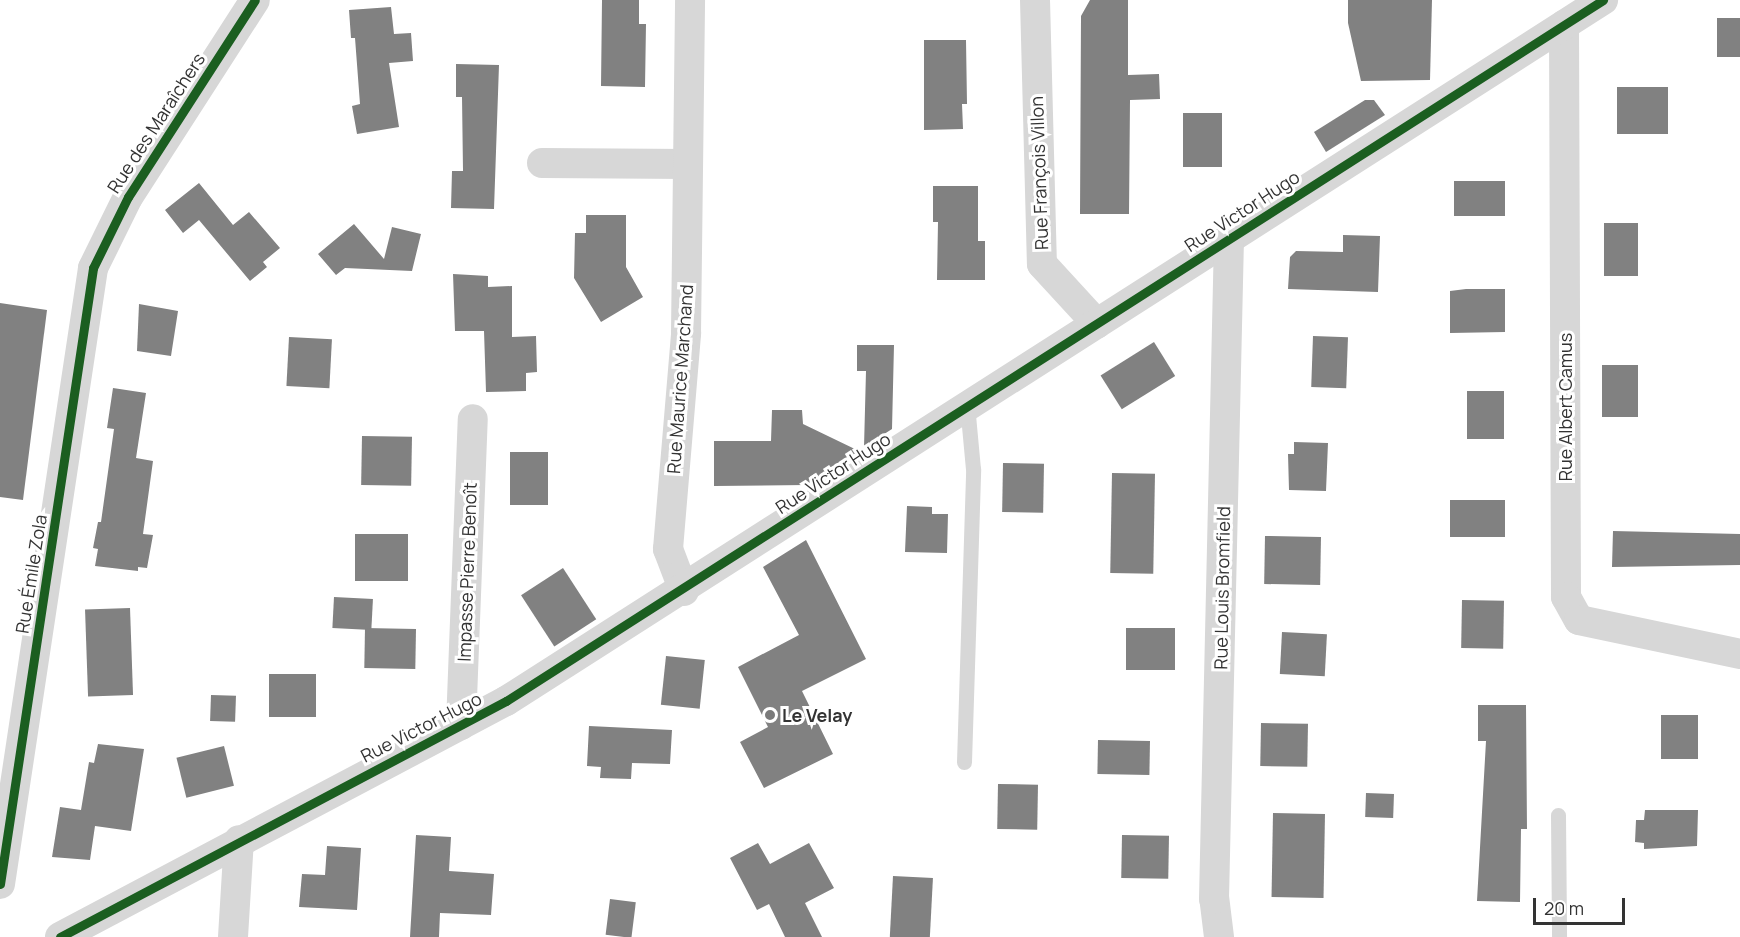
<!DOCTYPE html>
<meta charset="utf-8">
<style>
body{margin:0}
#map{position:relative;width:1740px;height:937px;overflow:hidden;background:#fff;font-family:Manrope,sans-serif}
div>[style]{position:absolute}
.building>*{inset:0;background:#818181;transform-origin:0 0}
.lane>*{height:15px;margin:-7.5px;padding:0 7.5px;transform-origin:7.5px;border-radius:7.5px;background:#d7d7d7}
.street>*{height:30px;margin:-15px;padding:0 15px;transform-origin:15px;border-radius:15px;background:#d7d7d7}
.cycleway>*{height:9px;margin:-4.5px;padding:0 4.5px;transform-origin:4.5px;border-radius:4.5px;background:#1b5e20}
.dots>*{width:16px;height:16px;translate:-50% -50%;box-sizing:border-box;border:3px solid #fff;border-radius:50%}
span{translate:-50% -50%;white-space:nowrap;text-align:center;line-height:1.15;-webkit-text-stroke:6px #fff;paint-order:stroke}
.street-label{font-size:18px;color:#333}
.poi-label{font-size:18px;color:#333;font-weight:700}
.left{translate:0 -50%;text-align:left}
.scale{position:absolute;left:1533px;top:898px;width:92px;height:27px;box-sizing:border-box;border:3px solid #333;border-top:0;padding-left:8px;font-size:18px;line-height:21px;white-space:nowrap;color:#333;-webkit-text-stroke:4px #fff;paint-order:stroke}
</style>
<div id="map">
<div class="building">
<i style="clip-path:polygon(602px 0,639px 0,639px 24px,646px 24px,645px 87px,601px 86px)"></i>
<i style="clip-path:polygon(1090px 0,1128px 0,1128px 75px,1159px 74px,1160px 99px,1130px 100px,1129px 214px,1080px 214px,1081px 16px)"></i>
<i style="clip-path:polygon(1348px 0,1432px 0,1430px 80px,1361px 81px,1348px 23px)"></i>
<i style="clip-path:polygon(391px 7px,394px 34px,411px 33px,413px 61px,389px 63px,399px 127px,357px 134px,352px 106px,360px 104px,355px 38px,351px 38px,349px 10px)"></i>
<i style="left:1717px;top:18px;width:23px;height:39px"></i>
<i style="clip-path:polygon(924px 40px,966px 40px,967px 104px,962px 104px,963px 129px,924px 130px)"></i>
<i style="clip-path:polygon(456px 64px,499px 65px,494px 209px,451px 208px,452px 171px,463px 171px,462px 97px,456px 97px)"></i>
<i style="left:1617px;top:87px;width:51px;height:47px"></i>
<i style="clip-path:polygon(1365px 100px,1374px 100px,1385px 115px,1326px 152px,1314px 132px)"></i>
<i style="left:1222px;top:113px;width:54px;height:39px;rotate:90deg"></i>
<i style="left:1454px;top:181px;width:51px;height:35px"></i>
<i style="clip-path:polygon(199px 183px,233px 225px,249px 212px,280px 248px,263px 262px,267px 267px,250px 281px,199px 220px,183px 233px,165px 210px)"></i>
<i style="clip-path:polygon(933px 186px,978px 186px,978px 241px,985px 241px,985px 280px,937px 280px,938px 222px,933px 222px)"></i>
<i style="clip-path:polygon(586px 215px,626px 215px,626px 267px,643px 297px,601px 322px,574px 278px,575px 233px,586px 233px)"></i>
<i style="left:1604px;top:223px;width:34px;height:53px"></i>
<i style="clip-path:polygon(354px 224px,384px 259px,392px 227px,421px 234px,412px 271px,345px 268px,336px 275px,318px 254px)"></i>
<i style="clip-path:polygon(1343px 235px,1380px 236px,1378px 292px,1288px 289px,1290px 257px,1296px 251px,1343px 252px)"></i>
<i style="clip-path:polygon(453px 274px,488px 276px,488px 287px,512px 286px,512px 337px,536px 336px,537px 372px,526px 373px,526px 391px,486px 392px,484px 331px,455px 331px)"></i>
<i style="clip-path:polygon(1466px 289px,1505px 289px,1505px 332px,1450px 333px,1450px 291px)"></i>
<i style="clip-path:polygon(0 303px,47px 310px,23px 500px,0 497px)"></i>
<i style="clip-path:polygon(139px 304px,178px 311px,171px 356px,137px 351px)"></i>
<i style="left:1313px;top:336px;width:35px;height:51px;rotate:2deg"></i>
<i style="left:289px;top:337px;width:43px;height:49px;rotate:3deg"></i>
<i style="left:1154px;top:342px;width:40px;height:63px;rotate:58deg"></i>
<i style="clip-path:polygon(857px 345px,894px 345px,892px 429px,864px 447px,866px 371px,857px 371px)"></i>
<i style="left:1602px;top:365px;width:36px;height:52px"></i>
<i style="clip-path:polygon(113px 388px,146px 393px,136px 458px,153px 461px,143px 534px,153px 535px,147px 568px,138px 567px,138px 571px,95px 566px,98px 549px,93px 548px,98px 522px,101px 522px,114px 429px,107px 428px)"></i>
<i style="left:1467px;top:391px;width:37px;height:48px"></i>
<i style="clip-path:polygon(772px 410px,802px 410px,803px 424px,859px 451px,806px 485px,714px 486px,714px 441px,771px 441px)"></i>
<i style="left:362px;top:436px;width:50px;height:49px;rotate:1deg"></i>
<i style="clip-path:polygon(1294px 442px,1328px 443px,1326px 491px,1289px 490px,1288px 454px,1294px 454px)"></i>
<i style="left:510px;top:452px;width:38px;height:53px"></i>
<i style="left:1003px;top:463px;width:41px;height:49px;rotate:1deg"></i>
<i style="left:1112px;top:473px;width:43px;height:100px;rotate:1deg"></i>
<i style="left:1450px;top:500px;width:55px;height:37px"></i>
<i style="clip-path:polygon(907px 506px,932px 507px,932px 514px,948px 514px,947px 553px,905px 552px)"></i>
<i style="clip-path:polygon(1613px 531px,1740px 534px,1740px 565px,1612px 567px)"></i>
<i style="left:355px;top:534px;width:53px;height:47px"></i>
<i style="left:1265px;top:536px;width:56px;height:48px;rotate:1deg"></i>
<i style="clip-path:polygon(806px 540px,866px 659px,802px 691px,833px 754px,764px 788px,740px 742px,768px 727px,738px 667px,799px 635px,763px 567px)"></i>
<i style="left:563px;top:568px;width:61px;height:50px;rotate:57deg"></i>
<i style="left:334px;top:597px;width:39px;height:31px;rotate:3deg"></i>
<i style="left:1462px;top:600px;width:42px;height:48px;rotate:1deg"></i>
<i style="left:130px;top:608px;width:87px;height:45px;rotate:88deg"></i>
<i style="left:365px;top:628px;width:51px;height:40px;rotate:1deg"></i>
<i style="left:1126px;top:628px;width:49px;height:42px"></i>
<i style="left:1282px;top:632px;width:45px;height:42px;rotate:3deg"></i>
<i style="left:666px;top:656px;width:39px;height:49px;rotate:6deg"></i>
<i style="left:316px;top:674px;width:43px;height:47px;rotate:90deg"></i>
<i style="left:211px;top:695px;width:25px;height:26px;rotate:2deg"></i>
<i style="clip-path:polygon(1478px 705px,1526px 705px,1527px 829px,1521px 829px,1520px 902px,1477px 901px,1486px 741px,1478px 741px)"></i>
<i style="left:1661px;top:715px;width:37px;height:44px"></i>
<i style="left:1261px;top:723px;width:47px;height:43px;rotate:1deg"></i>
<i style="clip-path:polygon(589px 726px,672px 730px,670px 764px,632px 763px,631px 779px,600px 778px,601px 767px,587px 766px)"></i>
<i style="left:1098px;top:740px;width:52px;height:34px;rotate:1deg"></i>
<i style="clip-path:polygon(98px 744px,144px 749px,131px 831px,95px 826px,90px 860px,52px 857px,60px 807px,81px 810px,89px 762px,94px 763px)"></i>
<i style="left:224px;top:746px;width:41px;height:49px;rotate:76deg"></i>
<i style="left:998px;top:784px;width:40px;height:45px;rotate:1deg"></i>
<i style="left:1366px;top:793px;width:28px;height:24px;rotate:2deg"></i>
<i style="clip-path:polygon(1645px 810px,1698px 810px,1697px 846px,1644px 849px,1644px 843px,1635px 842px,1636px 820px,1644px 820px)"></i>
<i style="left:1273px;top:813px;width:52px;height:84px;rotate:1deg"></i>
<i style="clip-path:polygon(416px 835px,451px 837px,449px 871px,494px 874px,491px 915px,440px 913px,439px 937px,410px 937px)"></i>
<i style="left:1122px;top:835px;width:47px;height:43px;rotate:1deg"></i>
<i style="clip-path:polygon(758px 843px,770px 864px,809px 843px,834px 888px,805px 903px,822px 937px,785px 937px,769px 904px,757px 910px,730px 858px)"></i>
<i style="clip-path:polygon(327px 846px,361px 848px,357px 910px,299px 907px,302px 874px,325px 875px)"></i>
<i style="left:893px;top:876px;width:40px;height:61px;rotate:3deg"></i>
<i style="left:610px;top:899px;width:26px;height:36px;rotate:7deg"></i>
</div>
<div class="lane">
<i style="left:964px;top:762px;width:293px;rotate:-88.2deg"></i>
<i style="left:973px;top:469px;width:65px;rotate:-95.3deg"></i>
<i style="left:1558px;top:815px;width:122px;rotate:89.5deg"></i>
</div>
<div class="street">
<i style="left:1035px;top:0;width:264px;rotate:88.5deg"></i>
<i style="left:1042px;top:264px;width:81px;rotate:47.5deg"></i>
<i style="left:1564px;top:25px;width:572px;rotate:89.8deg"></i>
<i style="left:1566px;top:597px;width:26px;rotate:61deg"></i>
<i style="left:1579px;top:620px;width:165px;rotate:11.9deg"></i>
<i style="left:542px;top:163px;width:146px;rotate:0.4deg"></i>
<i style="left:684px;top:591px;width:45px;rotate:-110.9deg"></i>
<i style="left:668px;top:549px;width:217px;rotate:-85.2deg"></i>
<i style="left:686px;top:333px;width:333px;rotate:-89.3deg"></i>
<i style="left:461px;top:725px;width:306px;rotate:-87.8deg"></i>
<i style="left:0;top:884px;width:623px;rotate:-81.41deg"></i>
<i style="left:93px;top:268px;width:79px;rotate:-63.8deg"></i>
<i style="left:128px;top:197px;width:234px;rotate:-57.2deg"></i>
<i style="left:60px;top:937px;width:505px;rotate:-27.89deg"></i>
<i style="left:506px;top:701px;width:1302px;rotate:-32.58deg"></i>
<i style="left:233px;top:937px;width:97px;rotate:-86.5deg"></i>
<i style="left:1219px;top:937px;width:38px;rotate:-97deg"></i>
<i style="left:1214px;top:899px;width:661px;rotate:-88.7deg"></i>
</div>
<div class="cycleway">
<i style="left:0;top:884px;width:623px;rotate:-81.41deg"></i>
<i style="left:93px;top:268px;width:79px;rotate:-63.8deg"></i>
<i style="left:128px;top:197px;width:234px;rotate:-57.2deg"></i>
<i style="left:60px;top:937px;width:505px;rotate:-27.89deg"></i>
<i style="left:506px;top:701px;width:1302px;rotate:-32.58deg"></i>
</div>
<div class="dots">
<i style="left:770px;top:715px;background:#7a7a7a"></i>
</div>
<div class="street-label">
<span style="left:156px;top:123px;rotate:-57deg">Rue des Maraîchers</span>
<span style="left:1039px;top:173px;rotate:-92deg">Rue François Villon</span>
<span style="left:1242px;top:211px;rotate:-33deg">Rue Victor Hugo</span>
<span style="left:680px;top:379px;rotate:-86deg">Rue Maurice Marchand</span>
<span style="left:1565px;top:407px;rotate:-90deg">Rue Albert Camus</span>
<span style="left:833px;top:473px;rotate:-33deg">Rue Victor Hugo</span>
<span style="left:467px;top:572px;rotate:-88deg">Impasse Pierre Benoît</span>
<span style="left:31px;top:574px;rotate:-81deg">Rue Émile Zola</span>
<span style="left:1222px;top:588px;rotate:-89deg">Rue Louis Bromfield</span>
<span style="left:421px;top:727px;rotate:-27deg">Rue Victor Hugo</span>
</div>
<div class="poi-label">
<span class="left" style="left:782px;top:715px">Le Velay</span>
</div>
<div class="scale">20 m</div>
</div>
